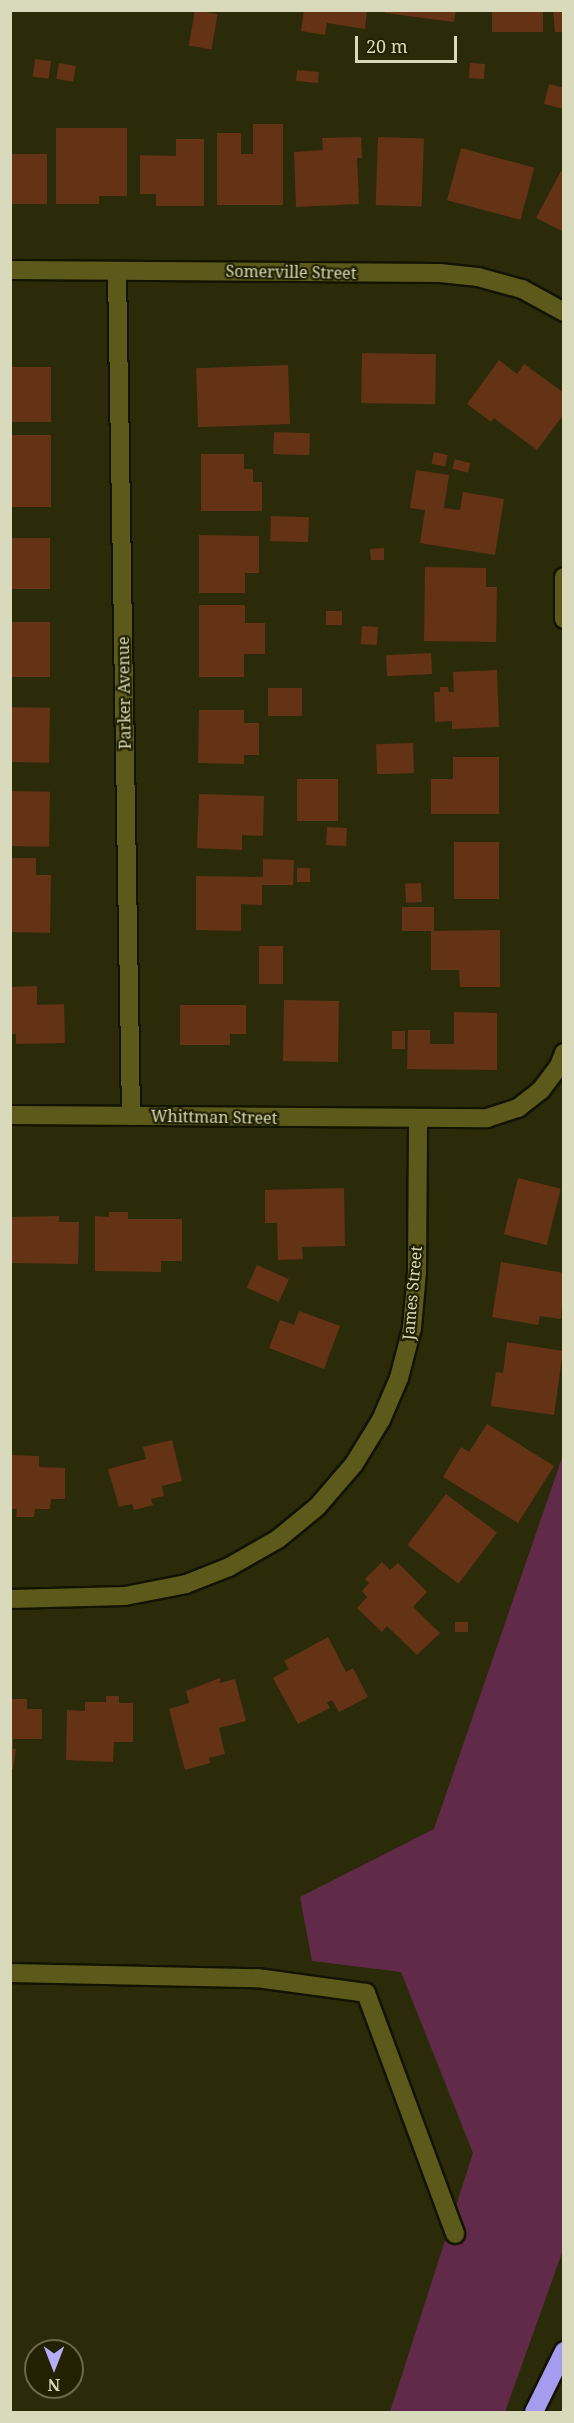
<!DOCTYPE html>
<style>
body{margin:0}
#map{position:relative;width:574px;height:2423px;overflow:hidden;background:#2b2b0a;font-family:"Noto Serif",serif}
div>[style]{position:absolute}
.green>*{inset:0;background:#622a49}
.building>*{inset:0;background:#643215;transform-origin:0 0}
.roads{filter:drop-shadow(2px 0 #131302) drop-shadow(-2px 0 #131302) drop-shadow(0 2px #131302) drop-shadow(0 -2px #131302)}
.minor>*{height:18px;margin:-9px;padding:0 9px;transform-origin:9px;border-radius:9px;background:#5c5a1b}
.highway>*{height:18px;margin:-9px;padding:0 9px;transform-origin:9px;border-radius:9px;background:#a59cef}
span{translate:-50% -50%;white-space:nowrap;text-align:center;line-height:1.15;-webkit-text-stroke:4.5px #222101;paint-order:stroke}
.street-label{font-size:16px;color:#d9dabb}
.frame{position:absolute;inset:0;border:12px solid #d9dabb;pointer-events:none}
.north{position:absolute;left:24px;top:2339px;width:60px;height:60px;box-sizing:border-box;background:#222101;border:2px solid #6b6b4b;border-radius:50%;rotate:180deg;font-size:16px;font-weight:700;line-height:24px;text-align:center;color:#d9dabb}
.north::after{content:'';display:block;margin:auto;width:21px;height:27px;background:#b4acf9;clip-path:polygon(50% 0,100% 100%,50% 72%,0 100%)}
.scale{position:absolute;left:355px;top:36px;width:102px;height:27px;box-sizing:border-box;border:3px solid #d9dabb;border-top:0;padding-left:8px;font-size:18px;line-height:21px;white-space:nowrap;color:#d9dabb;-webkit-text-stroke:4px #222101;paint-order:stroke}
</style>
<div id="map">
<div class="green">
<i style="clip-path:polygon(563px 1455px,563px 2250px,505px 2412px,390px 2412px,473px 2153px,401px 1972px,312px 1961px,300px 1897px,434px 1829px)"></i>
</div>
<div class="building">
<i style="left:195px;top:10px;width:23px;height:36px;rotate:10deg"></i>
<i style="clip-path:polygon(304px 10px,367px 10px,365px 29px,327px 23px,325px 35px,301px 31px)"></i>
<i style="clip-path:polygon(386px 10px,456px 10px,454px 22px,385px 13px)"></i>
<i style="left:492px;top:10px;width:51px;height:22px"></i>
<i style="clip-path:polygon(553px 10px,564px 10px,564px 32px,555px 32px)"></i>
<i style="left:35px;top:59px;width:16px;height:18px;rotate:7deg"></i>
<i style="left:59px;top:63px;width:17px;height:16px;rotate:10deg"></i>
<i style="left:470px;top:63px;width:15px;height:15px;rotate:4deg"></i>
<i style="left:297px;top:70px;width:22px;height:11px;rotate:5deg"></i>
<i style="clip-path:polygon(549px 84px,564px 88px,564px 109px,544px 104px)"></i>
<i style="clip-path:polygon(253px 124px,283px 124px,283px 205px,217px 205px,217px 133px,241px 133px,241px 154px,253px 154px)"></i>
<i style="clip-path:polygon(56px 128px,127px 128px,127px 196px,99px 196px,99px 204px,56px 204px)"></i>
<i style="clip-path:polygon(361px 137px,362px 158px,357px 158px,359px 204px,296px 207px,294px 152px,323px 150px,322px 138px)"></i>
<i style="left:378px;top:137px;width:46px;height:68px;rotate:2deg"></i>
<i style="clip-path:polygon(176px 139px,204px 139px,204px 206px,156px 206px,156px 194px,140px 194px,140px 155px,176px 156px)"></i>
<i style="left:461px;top:148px;width:76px;height:54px;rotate:15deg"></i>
<i style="left:10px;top:154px;width:37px;height:50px"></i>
<i style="clip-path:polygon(561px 171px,564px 173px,564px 232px,536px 218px)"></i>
<i style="left:362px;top:353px;width:74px;height:50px;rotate:1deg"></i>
<i style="clip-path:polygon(499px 360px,517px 374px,524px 364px,564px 393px,564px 414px,537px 450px,494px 418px,491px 422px,467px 404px)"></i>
<i style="left:288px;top:365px;width:59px;height:92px;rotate:88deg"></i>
<i style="left:10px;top:367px;width:41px;height:55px"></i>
<i style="left:274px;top:432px;width:36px;height:22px;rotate:2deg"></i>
<i style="left:10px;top:435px;width:41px;height:72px"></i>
<i style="left:434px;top:452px;width:14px;height:12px;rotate:12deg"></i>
<i style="clip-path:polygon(201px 454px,244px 454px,244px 469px,253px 469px,253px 482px,262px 482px,262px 511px,201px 511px)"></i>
<i style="left:455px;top:459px;width:16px;height:10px;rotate:15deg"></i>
<i style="clip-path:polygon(416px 470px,449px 475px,444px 508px,460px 510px,463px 492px,504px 499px,495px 555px,420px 543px,425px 510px,410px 508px)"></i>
<i style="left:271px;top:516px;width:38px;height:25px;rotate:2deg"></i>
<i style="clip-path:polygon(199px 535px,259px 536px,259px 573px,245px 573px,245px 593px,199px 593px)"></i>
<i style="left:10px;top:538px;width:40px;height:51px"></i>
<i style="clip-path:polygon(384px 548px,384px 560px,371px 560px,370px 549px)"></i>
<i style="clip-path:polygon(425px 567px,486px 568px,486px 587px,497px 587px,496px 642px,424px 641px)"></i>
<i style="clip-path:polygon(199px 605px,245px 605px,245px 623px,265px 623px,265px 654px,244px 654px,244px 677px,199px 677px)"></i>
<i style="left:326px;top:611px;width:16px;height:14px"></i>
<i style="left:10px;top:622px;width:40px;height:55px"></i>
<i style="left:362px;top:626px;width:16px;height:18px;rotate:4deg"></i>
<i style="left:431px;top:653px;width:21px;height:45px;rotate:87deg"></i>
<i style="clip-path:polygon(497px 670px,499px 727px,452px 729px,452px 721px,435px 722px,434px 692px,440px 692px,440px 687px,448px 687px,449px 692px,454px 692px,453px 672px)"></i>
<i style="left:268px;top:688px;width:34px;height:28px"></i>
<i style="left:10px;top:707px;width:40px;height:55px;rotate:1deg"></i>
<i style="clip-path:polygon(199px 710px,244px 710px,244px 723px,259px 723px,259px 755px,244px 755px,244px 764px,198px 763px)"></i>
<i style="left:413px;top:743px;width:30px;height:37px;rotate:88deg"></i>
<i style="clip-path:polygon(453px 757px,499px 757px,499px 814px,431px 814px,431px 779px,453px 779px)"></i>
<i style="left:297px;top:779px;width:41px;height:42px"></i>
<i style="left:10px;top:791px;width:40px;height:55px;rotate:1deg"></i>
<i style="clip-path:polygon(199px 794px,264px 796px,263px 836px,242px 835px,242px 850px,197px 848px)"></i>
<i style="left:327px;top:827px;width:20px;height:18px;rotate:3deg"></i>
<i style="left:454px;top:842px;width:45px;height:57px"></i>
<i style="clip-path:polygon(10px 858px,36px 858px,36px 875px,51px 875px,50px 933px,10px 932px)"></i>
<i style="clip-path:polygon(263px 859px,294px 860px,293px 885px,262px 885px,262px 905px,241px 904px,241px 931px,196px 930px,196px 876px,263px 877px)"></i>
<i style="left:297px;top:868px;width:13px;height:14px"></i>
<i style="left:421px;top:883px;width:19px;height:16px;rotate:87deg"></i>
<i style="clip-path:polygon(402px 907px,434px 907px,434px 931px,500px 930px,500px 987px,460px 987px,459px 970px,431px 970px,431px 931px,402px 931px)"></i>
<i style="left:259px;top:946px;width:24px;height:38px"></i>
<i style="clip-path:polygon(37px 986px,37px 1005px,64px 1004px,65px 1043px,16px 1044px,16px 1034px,10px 1034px,10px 987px)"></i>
<i style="left:284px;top:1000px;width:55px;height:61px;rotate:1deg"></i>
<i style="clip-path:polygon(180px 1005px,246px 1005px,246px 1034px,230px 1034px,230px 1045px,180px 1045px)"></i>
<i style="clip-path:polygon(454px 1012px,497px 1013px,497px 1070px,407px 1069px,408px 1030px,430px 1030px,430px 1044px,454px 1044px)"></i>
<i style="left:392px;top:1031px;width:13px;height:18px"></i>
<i style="left:518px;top:1178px;width:44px;height:58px;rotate:14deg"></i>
<i style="clip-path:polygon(344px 1188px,345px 1246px,302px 1247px,303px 1259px,278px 1260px,277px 1223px,265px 1223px,265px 1190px)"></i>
<i style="clip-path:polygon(109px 1212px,128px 1212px,128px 1219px,182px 1219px,182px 1261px,161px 1261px,161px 1272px,95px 1271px,95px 1216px,109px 1217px)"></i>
<i style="clip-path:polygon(59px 1216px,59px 1222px,79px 1222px,78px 1264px,10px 1263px,10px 1217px)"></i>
<i style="clip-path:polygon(501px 1262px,564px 1273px,561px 1319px,540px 1316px,538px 1325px,492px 1317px)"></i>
<i style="left:257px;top:1265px;width:35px;height:25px;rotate:24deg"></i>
<i style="clip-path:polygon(299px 1311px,340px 1326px,324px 1369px,269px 1348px,280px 1320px,294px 1325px)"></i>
<i style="clip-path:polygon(507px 1342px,563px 1351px,554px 1415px,491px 1406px,496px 1372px,503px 1373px)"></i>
<i style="clip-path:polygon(487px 1424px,554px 1466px,518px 1523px,443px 1477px,461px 1447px,469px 1452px)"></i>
<i style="clip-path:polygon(172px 1440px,182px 1481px,162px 1486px,164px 1496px,151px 1499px,153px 1505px,134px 1510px,132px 1504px,119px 1507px,108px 1469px,146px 1459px,143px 1447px)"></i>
<i style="clip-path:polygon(10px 1455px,39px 1456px,39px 1467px,65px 1468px,65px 1499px,51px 1499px,50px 1509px,35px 1509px,34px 1517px,16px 1517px,17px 1509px,10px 1509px)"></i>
<i style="left:446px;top:1494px;width:64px;height:64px;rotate:37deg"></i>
<i style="clip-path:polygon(382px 1562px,390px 1570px,398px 1563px,427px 1592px,413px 1607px,440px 1633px,417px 1655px,387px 1626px,382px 1632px,357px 1608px,367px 1597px,362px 1591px,369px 1583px,365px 1579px)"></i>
<i style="left:455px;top:1622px;width:13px;height:10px"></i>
<i style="clip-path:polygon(328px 1637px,346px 1672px,353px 1668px,368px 1697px,339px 1712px,332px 1700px,327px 1703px,330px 1708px,298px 1724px,273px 1678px,289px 1669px,284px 1661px)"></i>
<i style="clip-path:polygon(220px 1678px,220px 1683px,235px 1679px,246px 1721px,219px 1728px,225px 1754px,209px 1758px,210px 1763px,185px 1770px,169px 1709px,189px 1703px,186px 1691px)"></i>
<i style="clip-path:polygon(106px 1696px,119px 1696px,119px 1703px,133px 1703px,133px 1742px,114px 1742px,113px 1762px,66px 1760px,67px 1710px,85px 1711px,85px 1702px,106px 1702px)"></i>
<i style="clip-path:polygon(10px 1699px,27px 1699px,27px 1709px,42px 1709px,42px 1739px,13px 1739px,13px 1749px,16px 1749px,13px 1769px,10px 1769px)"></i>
</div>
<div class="roads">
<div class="minor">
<i style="left:10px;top:270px;width:430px;rotate:0.4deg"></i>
<i style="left:440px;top:273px;width:38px;rotate:6deg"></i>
<i style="left:478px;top:277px;width:46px;rotate:15.3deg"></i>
<i style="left:522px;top:289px;width:48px;rotate:28.7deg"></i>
<i style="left:117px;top:271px;width:845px;rotate:89.05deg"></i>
<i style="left:564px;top:577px;width:42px;rotate:90deg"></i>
<i style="left:10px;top:1115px;width:477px;rotate:0.4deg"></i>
<i style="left:487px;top:1118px;width:33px;rotate:-18deg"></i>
<i style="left:518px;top:1108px;width:29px;rotate:-38deg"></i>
<i style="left:541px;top:1090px;width:30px;rotate:-53deg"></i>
<i style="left:559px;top:1066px;width:14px;rotate:-69deg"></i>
<i style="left:10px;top:1599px;width:115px;rotate:-1.5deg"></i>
<i style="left:125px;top:1596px;width:62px;rotate:-11.1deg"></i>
<i style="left:186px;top:1584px;width:46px;rotate:-21.6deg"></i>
<i style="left:229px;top:1567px;width:56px;rotate:-29.7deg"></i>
<i style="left:278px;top:1539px;width:50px;rotate:-39.4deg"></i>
<i style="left:317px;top:1507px;width:57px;rotate:-49.3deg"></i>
<i style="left:354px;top:1464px;width:52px;rotate:-58.5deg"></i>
<i style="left:381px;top:1420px;width:46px;rotate:-66.8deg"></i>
<i style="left:399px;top:1378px;width:52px;rotate:-75.4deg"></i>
<i style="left:412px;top:1328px;width:56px;rotate:-84.9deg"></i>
<i style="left:417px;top:1272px;width:153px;rotate:-89.6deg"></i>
<i style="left:10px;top:1973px;width:247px;rotate:1.2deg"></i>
<i style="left:257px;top:1978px;width:110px;rotate:7.8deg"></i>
<i style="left:366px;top:1993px;width:257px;rotate:69.7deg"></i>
</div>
<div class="highway">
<i style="left:534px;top:2412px;width:68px;rotate:-63.8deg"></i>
</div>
</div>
<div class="street-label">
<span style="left:291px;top:272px;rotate:1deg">Somerville Street</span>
<span style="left:124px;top:693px;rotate:-91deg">Parker Avenue</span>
<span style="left:214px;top:1117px;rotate:1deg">Whittman Street</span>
<span style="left:412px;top:1293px;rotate:-85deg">James Street</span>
</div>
<div class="frame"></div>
<div class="north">N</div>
<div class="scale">20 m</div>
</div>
